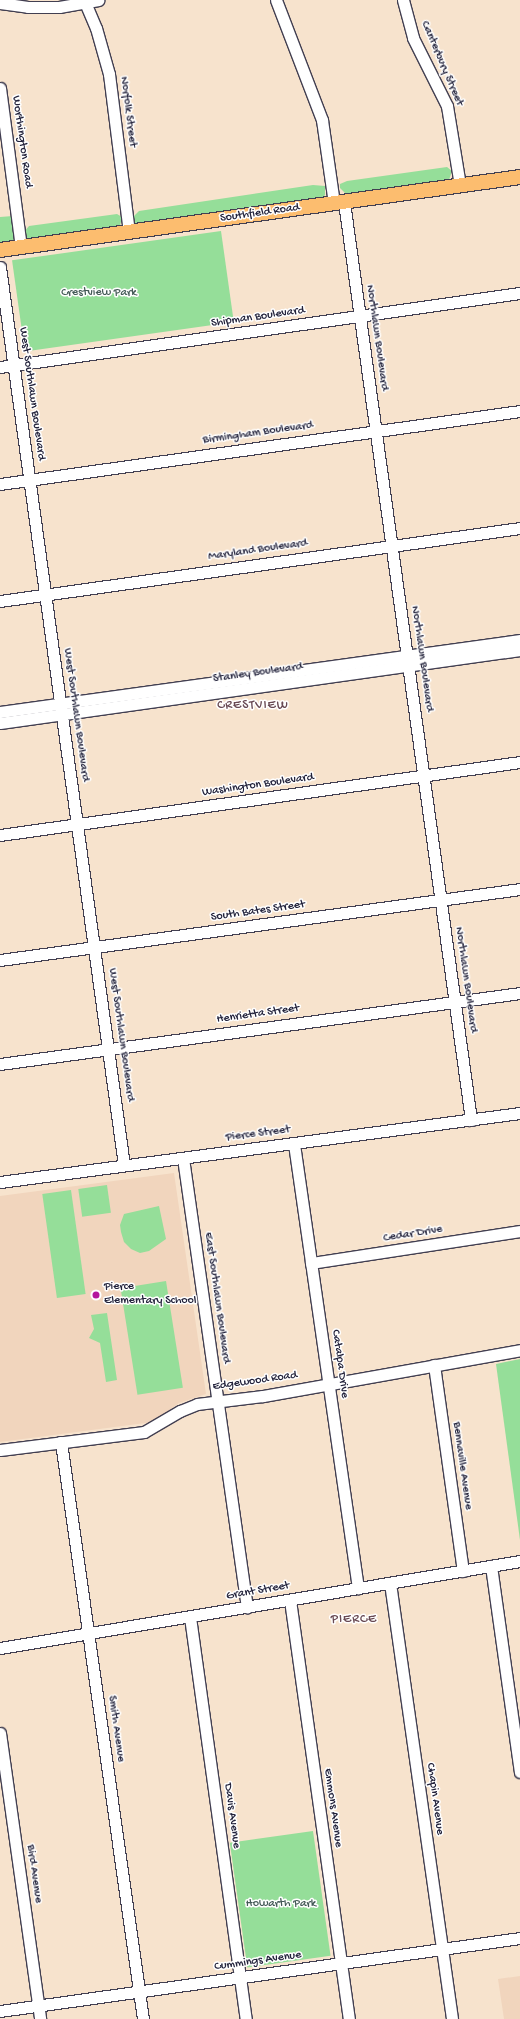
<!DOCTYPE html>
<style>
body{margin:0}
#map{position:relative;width:520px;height:2019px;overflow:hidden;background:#f7e3cd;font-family:"Gochi Hand",sans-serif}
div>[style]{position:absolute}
.built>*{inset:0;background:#f1d5bd}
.green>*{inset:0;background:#95de99;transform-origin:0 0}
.roads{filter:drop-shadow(1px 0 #423f51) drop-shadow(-1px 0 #423f51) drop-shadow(0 1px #423f51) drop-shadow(0 -1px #423f51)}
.minor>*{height:11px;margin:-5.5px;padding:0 5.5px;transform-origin:5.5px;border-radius:5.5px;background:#fff}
.major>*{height:14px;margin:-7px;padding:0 7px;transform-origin:7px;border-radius:7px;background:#fcbd6f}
.dots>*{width:11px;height:11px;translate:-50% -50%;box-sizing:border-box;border:2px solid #fff;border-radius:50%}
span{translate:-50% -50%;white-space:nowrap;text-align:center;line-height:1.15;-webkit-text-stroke:3px #fff;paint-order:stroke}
.street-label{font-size:12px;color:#22223b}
.park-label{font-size:12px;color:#445a57}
.poi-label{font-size:12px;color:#22223b}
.left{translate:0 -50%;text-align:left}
.neighbourhood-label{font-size:13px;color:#684953;letter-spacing:1px}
</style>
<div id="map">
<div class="built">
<i style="clip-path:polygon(174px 1173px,206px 1394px,179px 1403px,153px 1422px,0 1442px,0 1196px)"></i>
<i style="clip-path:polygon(520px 1976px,520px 2019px,504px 2019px,498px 1979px)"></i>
</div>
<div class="green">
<i style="clip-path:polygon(447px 167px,452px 171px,448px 183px,347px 195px,340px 188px,340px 184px,347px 181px)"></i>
<i style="clip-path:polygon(313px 185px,325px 186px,325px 195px,320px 200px,137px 226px,132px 218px,139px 211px)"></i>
<i style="clip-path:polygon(117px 214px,122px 217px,120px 226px,34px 242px,26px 238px,24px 232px,29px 226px)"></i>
<i style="clip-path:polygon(13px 216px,15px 237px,12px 243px,0 246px,0 217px)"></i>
<i style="left:221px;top:231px;width:92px;height:211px;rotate:82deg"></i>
<i style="left:107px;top:1185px;width:28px;height:29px;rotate:82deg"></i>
<i style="left:71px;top:1190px;width:105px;height:29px;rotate:82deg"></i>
<i style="clip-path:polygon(159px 1206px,166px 1239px,149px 1251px,140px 1253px,131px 1249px,124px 1242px,121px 1232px,120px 1225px,124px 1214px)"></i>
<i style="left:166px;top:1281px;width:108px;height:46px;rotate:81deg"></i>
<i style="clip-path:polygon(107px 1313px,117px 1380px,106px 1382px,100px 1343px,89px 1338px,94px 1329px,91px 1315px)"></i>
<i style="clip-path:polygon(520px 1359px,520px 1540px,496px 1364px)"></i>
<i style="left:313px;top:1831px;width:126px;height:84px;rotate:82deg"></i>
</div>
<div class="roads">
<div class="minor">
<i style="left:84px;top:0;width:30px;rotate:67deg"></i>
<i style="left:96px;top:28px;width:48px;rotate:74.2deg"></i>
<i style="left:109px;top:74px;width:159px;rotate:82.8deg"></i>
<i style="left:276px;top:0;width:129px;rotate:69deg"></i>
<i style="left:322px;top:120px;width:84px;rotate:81.8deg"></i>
<i style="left:403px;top:0;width:39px;rotate:75deg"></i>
<i style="left:413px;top:38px;width:76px;rotate:63.4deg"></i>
<i style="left:447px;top:106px;width:80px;rotate:80.7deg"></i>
<i style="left:0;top:3px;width:28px;rotate:8deg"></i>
<i style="left:28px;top:7px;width:31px"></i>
<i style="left:59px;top:7px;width:40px;rotate:-10deg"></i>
<i style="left:0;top:88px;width:160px;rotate:82.5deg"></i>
<i style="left:344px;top:202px;width:927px;rotate:82.12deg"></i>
<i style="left:0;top:267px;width:907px;rotate:82.14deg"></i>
<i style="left:0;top:367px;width:525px;rotate:-8.1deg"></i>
<i style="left:0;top:484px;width:525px;rotate:-7.99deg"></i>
<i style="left:0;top:601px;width:525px;rotate:-7.99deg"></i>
<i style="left:0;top:712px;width:525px;rotate:-7.88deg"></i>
<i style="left:0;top:723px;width:525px;rotate:-7.99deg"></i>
<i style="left:0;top:835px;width:525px;rotate:-7.99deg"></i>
<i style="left:0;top:960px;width:525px;rotate:-7.77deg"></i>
<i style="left:0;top:1064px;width:525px;rotate:-7.77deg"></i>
<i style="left:294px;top:1144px;width:449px;rotate:81.8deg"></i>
<i style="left:183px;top:1158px;width:454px;rotate:81.9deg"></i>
<i style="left:0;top:1182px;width:525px;rotate:-7.56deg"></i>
<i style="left:311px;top:1263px;width:211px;rotate:-8.7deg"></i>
<i style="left:434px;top:1365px;width:208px;rotate:82deg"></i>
<i style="left:61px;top:1442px;width:583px;rotate:81.91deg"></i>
<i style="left:0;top:1450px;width:145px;rotate:-7.1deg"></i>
<i style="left:144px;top:1432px;width:42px;rotate:-30.3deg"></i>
<i style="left:180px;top:1411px;width:18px;rotate:-22deg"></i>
<i style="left:197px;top:1404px;width:66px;rotate:-6.9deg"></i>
<i style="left:263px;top:1396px;width:261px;rotate:-10.1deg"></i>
<i style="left:491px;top:1566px;width:208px;rotate:82deg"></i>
<i style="left:390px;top:1583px;width:440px;rotate:81.9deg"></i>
<i style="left:290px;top:1600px;width:423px;rotate:82deg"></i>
<i style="left:190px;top:1617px;width:406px;rotate:82.1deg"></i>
<i style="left:0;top:1648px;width:527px;rotate:-9.5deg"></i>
<i style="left:0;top:1733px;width:289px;rotate:82deg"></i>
<i style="left:0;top:2011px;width:525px;rotate:-7.99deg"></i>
</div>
<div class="major">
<i style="left:0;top:250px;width:525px;rotate:-7.99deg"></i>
</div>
</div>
<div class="dots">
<i style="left:96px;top:1295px;background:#b5179e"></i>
</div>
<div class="street-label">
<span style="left:441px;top:64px;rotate:67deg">Canterbury Street</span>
<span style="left:127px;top:112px;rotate:83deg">Norfolk Street</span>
<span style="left:21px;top:142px;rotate:82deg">Worthington Road</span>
<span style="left:260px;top:214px;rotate:-8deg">Southfield Road</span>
<span style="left:258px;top:318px;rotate:-8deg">Shipman Boulevard</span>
<span style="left:376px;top:338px;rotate:82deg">Northlawn Boulevard</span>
<span style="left:31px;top:394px;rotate:82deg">West Southlawn Boulevard</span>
<span style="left:258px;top:434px;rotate:-8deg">Birmingham Boulevard</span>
<span style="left:258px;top:551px;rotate:-8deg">Maryland Boulevard</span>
<span style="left:421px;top:659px;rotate:82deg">Northlawn Boulevard</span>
<span style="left:258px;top:674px;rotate:-8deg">Stanley Boulevard</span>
<span style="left:75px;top:715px;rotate:82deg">West Southlawn Boulevard</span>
<span style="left:258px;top:786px;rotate:-8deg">Washington Boulevard</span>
<span style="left:258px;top:912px;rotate:-8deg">South Bates Street</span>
<span style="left:465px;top:980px;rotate:82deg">Northlawn Boulevard</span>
<span style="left:258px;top:1015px;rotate:-8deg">Henrietta Street</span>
<span style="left:120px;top:1035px;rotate:82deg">West Southlawn Boulevard</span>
<span style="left:258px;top:1135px;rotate:-7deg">Pierce Street</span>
<span style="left:413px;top:1235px;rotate:-9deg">Cedar Drive</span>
<span style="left:216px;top:1298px;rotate:82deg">East Southlawn Boulevard</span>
<span style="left:339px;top:1364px;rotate:82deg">Catalpa Drive</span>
<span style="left:255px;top:1382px;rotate:-8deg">Edgewood Road</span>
<span style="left:461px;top:1466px;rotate:82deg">Bennaville Avenue</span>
<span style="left:258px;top:1592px;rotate:-10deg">Grant Street</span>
<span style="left:115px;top:1729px;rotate:82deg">Smith Avenue</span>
<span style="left:434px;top:1799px;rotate:82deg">Chapin Avenue</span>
<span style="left:332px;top:1808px;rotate:82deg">Emmons Avenue</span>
<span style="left:231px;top:1816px;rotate:82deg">Davis Avenue</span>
<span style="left:33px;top:1874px;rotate:82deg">Bird Avenue</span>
<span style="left:258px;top:1962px;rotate:-8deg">Cummings Avenue</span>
</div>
<div class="park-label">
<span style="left:99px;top:294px">Crestview Park</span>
<span style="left:281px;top:1905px">Howarth Park</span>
</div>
<div class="poi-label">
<span class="left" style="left:104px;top:1295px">Pierce<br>Elementary School</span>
</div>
<div class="neighbourhood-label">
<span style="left:253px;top:706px">CRESTVIEW</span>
<span style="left:354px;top:1620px">PIERCE</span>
</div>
</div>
